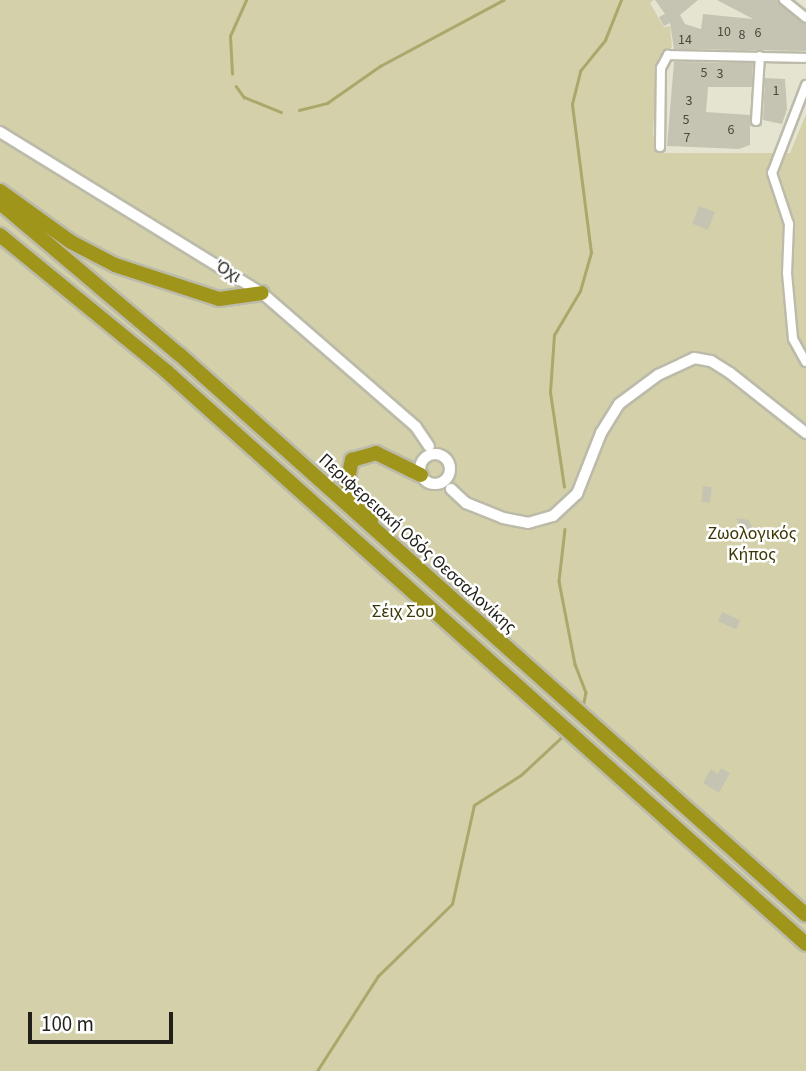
<!DOCTYPE html>
<meta charset="utf-8">
<style>
body{margin:0}
#map{position:relative;width:806px;height:1071px;overflow:hidden;background:#e5e4d1;font-family:"Source Sans 3",sans-serif}
div>[style]{position:absolute}
.green>*{inset:0;background:#d4d1aa}
.stream>*{height:2.5px;margin:-1.25px;padding:0 1.25px;transform-origin:1.25px;border-radius:1.25px;background:#aca76b}
.building>*{inset:0;background:#c5c4b2;transform-origin:0 0}
.roads{filter:drop-shadow(2px 0 #bcbbaa) drop-shadow(-2px 0 #bcbbaa) drop-shadow(0 2px #bcbbaa) drop-shadow(0 -2px #bcbbaa)}
.street>*{height:8px;margin:-4px;padding:0 4px;transform-origin:4px;border-radius:4px;background:#fff}
.secondary>*{height:10px;margin:-5px;padding:0 5px;transform-origin:5px;border-radius:5px;background:#fff}
.secondary>.ring{margin:-5px;padding:0;box-sizing:content-box;background:none;border:10px solid #fff;border-radius:50%}
.highway>*{height:14px;margin:-7px;padding:0 7px;transform-origin:7px;border-radius:7px;background:#a0951b}
span{translate:-50% -50%;white-space:nowrap;text-align:center;line-height:1.15;-webkit-text-stroke:5px #fff;paint-order:stroke}
.number-label{font-size:14px;color:#49483f}
.number-label span{-webkit-text-stroke-width:0}
.street-label{font-size:18px;color:#201f19}
.park-label{font-size:18px;color:#3d3806}
.scale{position:absolute;left:28px;top:1012px;width:145px;height:32px;box-sizing:border-box;border:4px solid #201f19;border-top:0;padding-left:9px;font-size:21px;line-height:24px;white-space:nowrap;color:#201f19;-webkit-text-stroke:5px #fff;paint-order:stroke}
</style>
<div id="map">
<div class="green">
<i style="clip-path:polygon(0 0,654px 0,650px 3px,664px 27px,670px 26px,672px 47px,658px 58px,653px 134px,660px 153px,790px 153px,806px 114px,806px 1071px,0 1071px)"></i>
</div>
<div class="stream">
<i style="left:232px;top:74px;width:38px;rotate:-93deg"></i>
<i style="left:230px;top:36px;width:39px;rotate:-66deg"></i>
<i style="left:236px;top:86px;width:14px;rotate:54deg"></i>
<i style="left:244px;top:97px;width:40px;rotate:22deg"></i>
<i style="left:299px;top:110px;width:29px;rotate:-14deg"></i>
<i style="left:327px;top:103px;width:65px;rotate:-34.9deg"></i>
<i style="left:380px;top:66px;width:140px;rotate:-28.2deg"></i>
<i style="left:564px;top:487px;width:96px;rotate:-98.4deg"></i>
<i style="left:550px;top:392px;width:57px;rotate:-86deg"></i>
<i style="left:554px;top:335px;width:51px;rotate:-59.4deg"></i>
<i style="left:580px;top:291px;width:40px;rotate:-74deg"></i>
<i style="left:591px;top:253px;width:150px;rotate:-97.3deg"></i>
<i style="left:572px;top:104px;width:34px;rotate:-76deg"></i>
<i style="left:580px;top:71px;width:40px;rotate:-51deg"></i>
<i style="left:605px;top:40px;width:43px;rotate:-68.2deg"></i>
<i style="left:565px;top:529px;width:52px;rotate:96.6deg"></i>
<i style="left:559px;top:581px;width:85px;rotate:79.1deg"></i>
<i style="left:575px;top:664px;width:30px;rotate:69deg"></i>
<i style="left:586px;top:692px;width:16px;rotate:101deg"></i>
<i style="left:317px;top:1071px;width:113px;rotate:-57.3deg"></i>
<i style="left:378px;top:976px;width:103px;rotate:-44.2deg"></i>
<i style="left:452px;top:904px;width:101px;rotate:-77.5deg"></i>
<i style="left:474px;top:805px;width:56px;rotate:-32.6deg"></i>
<i style="left:521px;top:775px;width:60px;rotate:-43deg"></i>
</div>
<div class="building">
<i style="clip-path:polygon(655px 0,698px 0,680px 15px,685px 24px,701px 29px,703px 14px,753px 19px,717px 0,778px 0,806px 24px,806px 51px,674px 49px,670px 23px,664px 26px,659px 17px,665px 14px)"></i>
<i style="clip-path:polygon(674px 62px,753px 63px,752px 87px,708px 87px,706px 112px,750px 115px,750px 145px,739px 149px,667px 146px)"></i>
<i style="clip-path:polygon(765px 78px,785px 79px,787px 109px,782px 124px,763px 120px)"></i>
<i style="left:699px;top:206px;width:17px;height:19px;rotate:21deg"></i>
<i style="left:703px;top:486px;width:9px;height:16px;rotate:6deg"></i>
<i style="clip-path:polygon(736px 518px,749px 520px,753px 529px,743px 533px)"></i>
<i style="left:722px;top:612px;width:20px;height:10px;rotate:24deg"></i>
<i style="clip-path:polygon(721px 768px,730px 773px,719px 793px,703px 783px,711px 769px,718px 774px)"></i>
</div>
<div class="roads">
<div class="street">
<i style="left:784px;top:0;width:28px;rotate:39deg"></i>
<i style="left:806px;top:85px;width:94px;rotate:111.1deg"></i>
<i style="left:772px;top:173px;width:54px;rotate:71.6deg"></i>
<i style="left:789px;top:224px;width:49px;rotate:92.3deg"></i>
<i style="left:787px;top:273px;width:66px;rotate:84.8deg"></i>
<i style="left:793px;top:339px;width:26px;rotate:61deg"></i>
<i style="left:756px;top:121px;width:65px;rotate:-86.5deg"></i>
<i style="left:660px;top:147px;width:79px;rotate:-89.3deg"></i>
<i style="left:661px;top:68px;width:15px;rotate:-62deg"></i>
<i style="left:668px;top:55px;width:138px;rotate:1.2deg"></i>
</div>
<div class="secondary">
<i style="left:0;top:132px;width:308px;rotate:31.6deg"></i>
<i style="left:262px;top:293px;width:204px;rotate:41deg"></i>
<i style="left:416px;top:427px;width:23px;rotate:56deg"></i>
<i class="ring" style="left:420px;top:454px;width:20px;height:20px"></i>
<i style="left:451px;top:489px;width:21px;rotate:43deg"></i>
<i style="left:466px;top:503px;width:40px;rotate:22deg"></i>
<i style="left:503px;top:518px;width:25px;rotate:11deg"></i>
<i style="left:528px;top:523px;width:26px;rotate:-16deg"></i>
<i style="left:553px;top:516px;width:33px;rotate:-43deg"></i>
<i style="left:577px;top:494px;width:66px;rotate:-68.5deg"></i>
<i style="left:601px;top:433px;width:34px;rotate:-58deg"></i>
<i style="left:619px;top:404px;width:49px;rotate:-36.6deg"></i>
<i style="left:658px;top:375px;width:40px;rotate:-25deg"></i>
<i style="left:694px;top:358px;width:17px;rotate:10deg"></i>
<i style="left:711px;top:361px;width:22px;rotate:32deg"></i>
<i style="left:730px;top:373px;width:97px;rotate:38.3deg"></i>
</div>
<div class="highway">
<i style="left:0;top:191px;width:87px;rotate:35.7deg"></i>
<i style="left:71px;top:242px;width:50px;rotate:27.6deg"></i>
<i style="left:115px;top:265px;width:109px;rotate:18.1deg"></i>
<i style="left:219px;top:299px;width:43px;rotate:-7.9deg"></i>
<i style="left:0;top:203px;width:234px;rotate:40.2deg"></i>
<i style="left:179px;top:354px;width:841px;rotate:41.82deg"></i>
<i style="left:0;top:235px;width:215px;rotate:39.3deg"></i>
<i style="left:166px;top:371px;width:859px;rotate:41.84deg"></i>
<i style="left:371px;top:521px;width:45px;rotate:-122.3deg"></i>
<i style="left:347px;top:483px;width:24px;rotate:-78deg"></i>
<i style="left:352px;top:460px;width:25px;rotate:-16deg"></i>
<i style="left:376px;top:453px;width:50px;rotate:26.1deg"></i>
</div>
</div>
<div class="number-label">
<span style="left:724px;top:32px">10</span>
<span style="left:758px;top:33px">6</span>
<span style="left:742px;top:35px">8</span>
<span style="left:685px;top:40px">14</span>
<span style="left:704px;top:73px">5</span>
<span style="left:720px;top:74px">3</span>
<span style="left:776px;top:91px">1</span>
<span style="left:689px;top:101px">3</span>
<span style="left:686px;top:120px">5</span>
<span style="left:731px;top:130px">6</span>
<span style="left:687px;top:138px">7</span>
</div>
<div class="street-label">
<span style="left:228px;top:272px;rotate:31deg">Όχι</span>
<span style="left:417px;top:544px;rotate:42deg">Περιφερειακή Οδός Θεσσαλονίκης</span>
</div>
<div class="park-label">
<span style="left:752px;top:545px">Ζωολογικός<br>Κήπος</span>
<span style="left:403px;top:612px">Σέιχ Σου</span>
</div>
<div class="scale">100 m</div>
</div>
